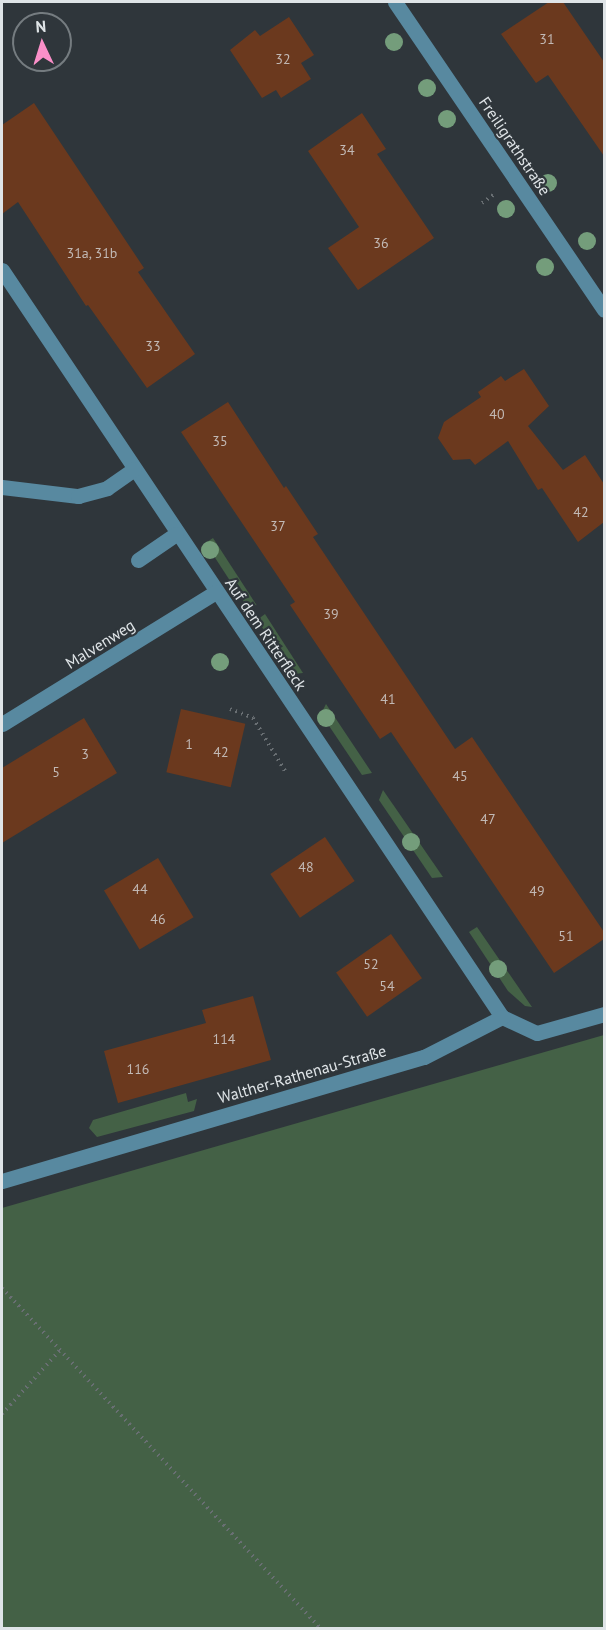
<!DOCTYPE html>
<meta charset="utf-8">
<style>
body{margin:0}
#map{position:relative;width:606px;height:1630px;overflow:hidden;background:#2f363b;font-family:"PT Sans",sans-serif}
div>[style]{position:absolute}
.green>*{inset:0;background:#446146;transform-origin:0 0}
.building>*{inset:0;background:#6b391e;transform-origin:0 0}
.path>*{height:4px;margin-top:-2px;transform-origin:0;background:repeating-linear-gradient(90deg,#696f73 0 1.5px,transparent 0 6px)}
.minor>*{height:15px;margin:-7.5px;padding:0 7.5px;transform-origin:7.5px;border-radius:7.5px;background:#5889a0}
.trees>*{width:18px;height:18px;margin:-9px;border-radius:50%;background:#749d7b}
span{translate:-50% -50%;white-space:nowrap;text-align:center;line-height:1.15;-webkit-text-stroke:4.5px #2f363b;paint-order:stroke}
.number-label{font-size:14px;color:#c2b9b5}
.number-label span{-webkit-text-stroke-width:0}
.street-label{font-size:16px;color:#dfe4e7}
.frame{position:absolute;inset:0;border:3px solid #dfe4e7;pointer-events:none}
.north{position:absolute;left:12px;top:12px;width:60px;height:60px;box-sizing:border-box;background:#2f363b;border:2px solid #757c80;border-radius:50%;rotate:356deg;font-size:16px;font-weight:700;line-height:24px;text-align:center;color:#dfe4e7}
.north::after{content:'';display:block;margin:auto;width:21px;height:27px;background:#fa8fc8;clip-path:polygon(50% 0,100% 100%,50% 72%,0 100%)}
</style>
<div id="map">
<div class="green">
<i style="left:213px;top:538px;width:80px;height:9px;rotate:57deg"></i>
<i style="clip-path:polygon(265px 614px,303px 673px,294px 674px,257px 620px)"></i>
<i style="clip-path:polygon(326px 704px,372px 773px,362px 775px,321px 714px)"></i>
<i style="clip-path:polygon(383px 790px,443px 877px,432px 878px,379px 800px)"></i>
<i style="clip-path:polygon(477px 927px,532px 1007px,525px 1006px,508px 991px,469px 932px)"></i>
<i style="clip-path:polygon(604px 1035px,604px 1628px,2px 1628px,2px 1208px)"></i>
<i style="clip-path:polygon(186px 1093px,188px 1102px,197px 1099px,194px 1111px,97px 1137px,89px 1128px,93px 1120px)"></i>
</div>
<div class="building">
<i style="clip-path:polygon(549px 2px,563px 2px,604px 62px,604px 156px,548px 75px,536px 83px,501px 34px)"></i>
<i style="clip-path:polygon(289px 17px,314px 55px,301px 63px,311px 79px,281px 98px,276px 90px,262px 98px,230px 50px,255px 30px,260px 36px)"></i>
<i style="clip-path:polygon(34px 103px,144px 268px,138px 272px,195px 354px,147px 388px,88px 305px,86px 306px,18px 202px,2px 214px,2px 125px)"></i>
<i style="clip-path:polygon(362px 113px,386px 149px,377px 154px,434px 238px,358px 290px,328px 248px,359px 227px,308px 151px)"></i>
<i style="clip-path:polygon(524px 369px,549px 406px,528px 426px,563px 470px,585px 455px,604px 484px,604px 522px,578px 542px,542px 488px,538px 490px,508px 441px,475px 465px,470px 459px,453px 460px,438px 438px,444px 422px,481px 397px,478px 392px,501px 376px,505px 381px)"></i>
<i style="clip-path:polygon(228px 402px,284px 488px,286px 486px,318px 534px,313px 537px,455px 749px,472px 737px,604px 932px,604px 939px,554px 973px,391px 732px,380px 739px,290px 605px,295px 602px,181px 432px)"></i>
<i style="left:181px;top:709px;width:66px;height:65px;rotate:13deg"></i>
<i style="clip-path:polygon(84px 718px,117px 773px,2px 843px,2px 768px)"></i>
<i style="left:325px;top:837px;width:53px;height:66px;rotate:56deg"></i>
<i style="left:158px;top:858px;width:69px;height:63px;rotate:59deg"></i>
<i style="left:391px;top:934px;width:54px;height:67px;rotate:55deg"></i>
<i style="clip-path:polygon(253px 996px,271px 1060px,118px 1103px,104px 1051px,206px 1023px,202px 1010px)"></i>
</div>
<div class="path">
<i style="left:482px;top:203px;width:14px;rotate:-36deg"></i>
<i style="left:230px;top:709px;width:25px;rotate:21deg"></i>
<i style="left:253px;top:718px;width:62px;rotate:58.9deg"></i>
<i style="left:2px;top:1288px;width:466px;rotate:46.9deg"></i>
<i style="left:2px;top:1414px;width:86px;rotate:-47.8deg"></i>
</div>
<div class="minor">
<i style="left:395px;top:2px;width:372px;rotate:55.8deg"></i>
<i style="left:2px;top:270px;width:899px;rotate:56.2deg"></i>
<i style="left:2px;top:487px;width:77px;rotate:6.8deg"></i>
<i style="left:78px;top:496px;width:30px;rotate:-15deg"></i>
<i style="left:107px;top:488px;width:33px;rotate:-35deg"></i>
<i style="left:138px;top:560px;width:46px;rotate:-34.4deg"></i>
<i style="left:2px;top:724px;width:251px;rotate:-31.7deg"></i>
<i style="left:502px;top:1017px;width:38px;rotate:25deg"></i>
<i style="left:537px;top:1033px;width:70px;rotate:-15.8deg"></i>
<i style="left:2px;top:1181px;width:440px;rotate:-16.4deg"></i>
<i style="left:424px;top:1057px;width:88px;rotate:-27.1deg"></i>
</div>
<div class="trees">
<i style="left:394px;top:42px"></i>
<i style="left:427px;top:88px"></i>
<i style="left:447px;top:119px"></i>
<i style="left:548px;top:183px"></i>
<i style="left:506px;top:209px"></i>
<i style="left:587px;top:241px"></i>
<i style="left:545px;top:267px"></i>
<i style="left:210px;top:550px"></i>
<i style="left:220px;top:662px"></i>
<i style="left:326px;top:718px"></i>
<i style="left:411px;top:842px"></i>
<i style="left:498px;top:969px"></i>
</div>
<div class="number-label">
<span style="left:547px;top:39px">31</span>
<span style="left:283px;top:59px">32</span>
<span style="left:347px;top:150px">34</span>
<span style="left:381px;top:243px">36</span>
<span style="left:92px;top:253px">31a, 31b</span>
<span style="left:153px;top:346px">33</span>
<span style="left:497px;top:414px">40</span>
<span style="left:220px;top:441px">35</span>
<span style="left:581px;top:512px">42</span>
<span style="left:278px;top:526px">37</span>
<span style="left:331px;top:614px">39</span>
<span style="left:388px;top:699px">41</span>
<span style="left:189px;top:744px">1</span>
<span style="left:221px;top:752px">42</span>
<span style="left:85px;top:754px">3</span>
<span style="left:56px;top:772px">5</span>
<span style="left:460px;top:776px">45</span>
<span style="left:488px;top:819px">47</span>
<span style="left:306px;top:867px">48</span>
<span style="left:140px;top:889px">44</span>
<span style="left:537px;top:891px">49</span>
<span style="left:158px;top:919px">46</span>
<span style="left:566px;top:936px">51</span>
<span style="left:371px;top:964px">52</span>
<span style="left:387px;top:986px">54</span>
<span style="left:224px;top:1039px">114</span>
<span style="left:138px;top:1069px">116</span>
</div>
<div class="street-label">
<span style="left:515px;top:146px;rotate:56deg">Freiligrathstraße</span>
<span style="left:266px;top:634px;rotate:56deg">Auf dem Ritterfleck</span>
<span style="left:100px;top:644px;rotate:-32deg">Malvenweg</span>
<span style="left:302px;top:1074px;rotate:-16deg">Walther-Rathenau-Straße</span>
</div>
<div class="frame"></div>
<div class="north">N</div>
</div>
